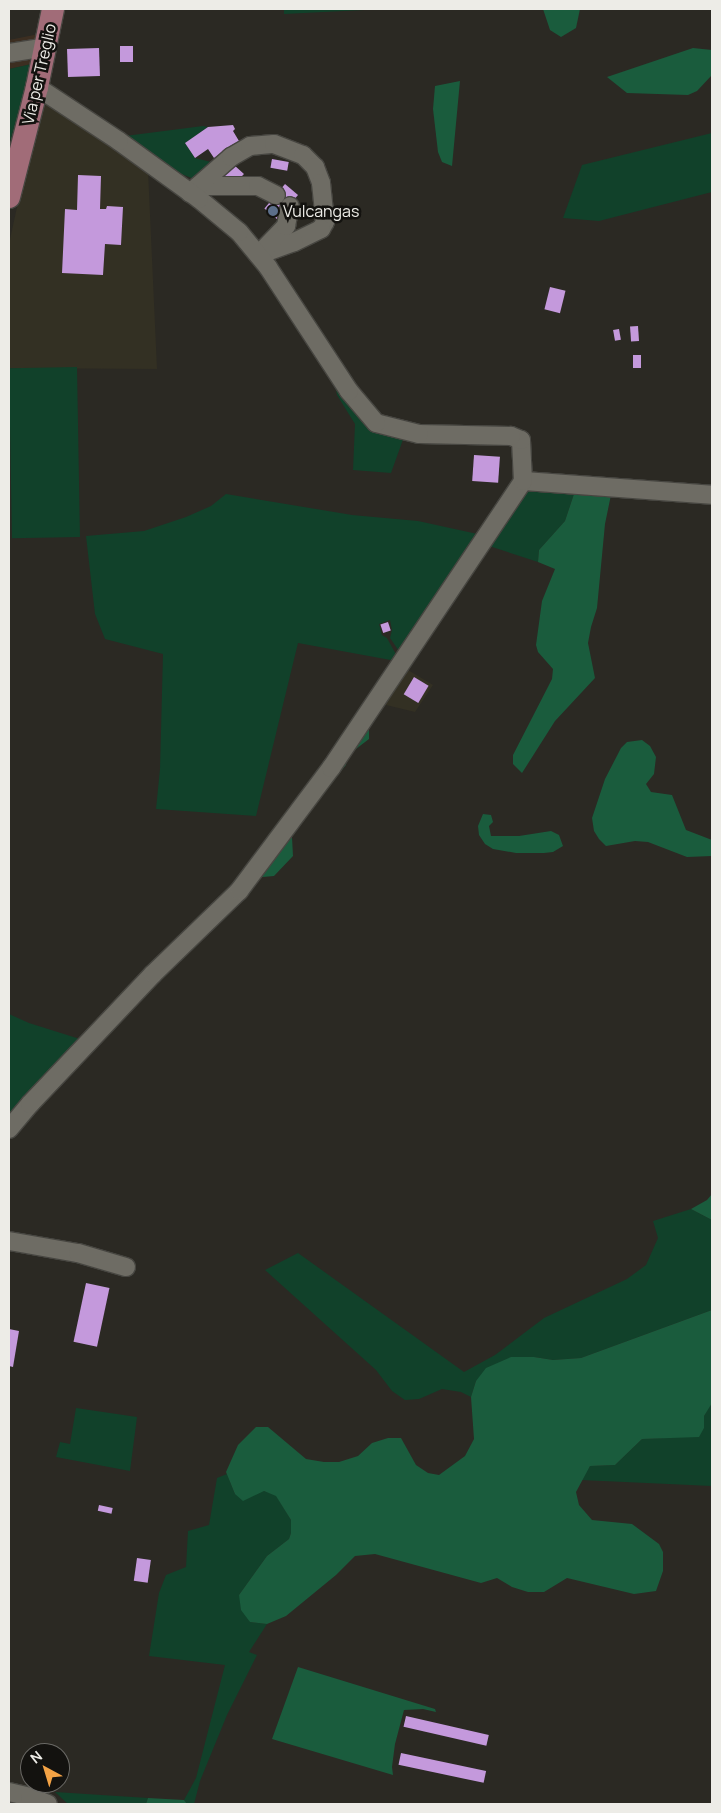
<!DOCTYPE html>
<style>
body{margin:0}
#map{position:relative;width:721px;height:1813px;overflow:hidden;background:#2b2923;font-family:Manrope,sans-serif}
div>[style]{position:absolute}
.commercial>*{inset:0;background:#3c2e21}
.built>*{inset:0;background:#333023}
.green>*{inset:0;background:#11412a;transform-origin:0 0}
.forest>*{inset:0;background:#1a5c3d}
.building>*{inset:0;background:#c499dc;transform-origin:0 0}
.roads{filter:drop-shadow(1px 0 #474641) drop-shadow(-1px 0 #474641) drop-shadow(0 1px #474641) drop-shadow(0 -1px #474641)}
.minor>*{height:18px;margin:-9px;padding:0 9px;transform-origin:9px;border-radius:9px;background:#6e6c64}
.major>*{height:22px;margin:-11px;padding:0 11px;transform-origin:11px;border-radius:11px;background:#a16c78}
.dots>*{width:14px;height:14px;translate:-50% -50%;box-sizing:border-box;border:2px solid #13120f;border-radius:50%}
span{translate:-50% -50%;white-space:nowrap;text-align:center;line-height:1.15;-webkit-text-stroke:5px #13120f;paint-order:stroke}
.street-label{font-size:16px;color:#edece7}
.poi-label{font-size:16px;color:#edece7}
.left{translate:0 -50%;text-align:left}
.frame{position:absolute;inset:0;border:10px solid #edece7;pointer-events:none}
.north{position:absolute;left:20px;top:1743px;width:50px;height:50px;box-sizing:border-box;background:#13120f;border:1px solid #6a6965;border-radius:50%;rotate:321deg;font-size:14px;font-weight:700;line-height:20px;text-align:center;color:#edece7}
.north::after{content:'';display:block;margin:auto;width:18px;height:22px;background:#f4a345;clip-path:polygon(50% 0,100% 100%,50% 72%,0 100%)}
</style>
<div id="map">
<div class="commercial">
<i style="clip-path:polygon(39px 34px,32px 64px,9px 69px,9px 40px)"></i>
</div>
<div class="built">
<i style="clip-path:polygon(41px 97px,148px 170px,157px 369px,9px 368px,9px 244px)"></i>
<i style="clip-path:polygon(403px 667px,433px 685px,415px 712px,378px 703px)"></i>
</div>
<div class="green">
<i style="clip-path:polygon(284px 9px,384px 9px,284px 14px)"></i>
<i style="clip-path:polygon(32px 64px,9px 145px,9px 69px)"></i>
<i style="clip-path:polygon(203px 126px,208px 127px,185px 143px,195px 158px,215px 163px,194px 179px,174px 171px,125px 136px)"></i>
<i style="clip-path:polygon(712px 133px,712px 192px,599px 221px,563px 218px,582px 165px)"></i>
<i style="left:77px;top:367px;width:170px;height:68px;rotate:89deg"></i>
<i style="clip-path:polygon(334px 380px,405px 434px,391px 473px,353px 470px,355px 424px,337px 395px)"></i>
<i style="clip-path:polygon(525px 486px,576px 488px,565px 521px,539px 550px,538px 562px,486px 545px)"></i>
<i style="clip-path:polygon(226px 494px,352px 515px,418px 521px,482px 535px,401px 654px,390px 638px,392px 630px,390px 620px,379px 624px,382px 635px,387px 638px,398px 658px,396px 661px,298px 643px,256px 816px,156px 809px,160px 769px,163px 654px,105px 639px,95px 614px,86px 536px,144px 531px,186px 517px,211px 506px)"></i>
<i style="clip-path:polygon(9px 1014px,29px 1023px,83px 1040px,9px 1126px)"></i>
<i style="clip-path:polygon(691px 1209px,712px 1220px,712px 1310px,581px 1358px,553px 1360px,534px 1357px,476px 1381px,471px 1397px,461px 1392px,442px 1389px,419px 1399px,405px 1400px,392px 1391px,376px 1370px,265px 1270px,298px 1253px,464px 1372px,495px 1355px,544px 1318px,627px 1279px,646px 1265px,658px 1238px,653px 1221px)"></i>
<i style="clip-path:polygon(711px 1403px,712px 1486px,581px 1480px,590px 1466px,615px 1465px,642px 1439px,664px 1438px,704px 1428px,704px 1416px)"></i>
<i style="clip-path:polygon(76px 1408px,137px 1417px,130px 1471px,56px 1457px,60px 1442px,70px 1444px)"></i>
<i style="clip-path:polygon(227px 1474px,235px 1494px,264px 1491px,276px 1495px,291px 1520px,291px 1533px,289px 1539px,267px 1556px,239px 1595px,250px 1622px,267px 1624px,249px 1652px,257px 1655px,227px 1715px,200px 1781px,194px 1804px,187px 1804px,184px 1800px,196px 1778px,225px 1665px,149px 1656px,159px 1593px,166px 1575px,186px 1567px,188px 1531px,209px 1525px,217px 1478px)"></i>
<i style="clip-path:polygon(55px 1792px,148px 1798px,146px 1804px,68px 1804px)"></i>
</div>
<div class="forest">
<i style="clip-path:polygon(543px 9px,580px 9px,576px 28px,561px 37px,550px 30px)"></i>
<i style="clip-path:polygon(693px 48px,712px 50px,712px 75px,697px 91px,688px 95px,627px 93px,607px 77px)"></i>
<i style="clip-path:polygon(460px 81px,452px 166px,442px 162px,438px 152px,433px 109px,435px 86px)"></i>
<i style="clip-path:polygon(576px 488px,612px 490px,605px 524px,597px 608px,591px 627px,588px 643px,595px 678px,555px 721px,522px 773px,513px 764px,513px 755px,552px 679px,553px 669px,538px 652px,536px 645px,542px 601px,555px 569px,538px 562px,539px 550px,565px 521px)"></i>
<i style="clip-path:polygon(369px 726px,369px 739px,352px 752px,347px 758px,346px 765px,288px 835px,292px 837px,293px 856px,274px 876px,251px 878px)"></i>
<i style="clip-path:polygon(642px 740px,650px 746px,656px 757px,654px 774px,646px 784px,651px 792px,672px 795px,686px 830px,712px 840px,712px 856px,687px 857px,648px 842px,635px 841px,606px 846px,599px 839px,594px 831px,592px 818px,605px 779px,621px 748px,627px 742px)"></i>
<i style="clip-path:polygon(483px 814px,491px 815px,493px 822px,489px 826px,491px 836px,519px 836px,551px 831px,559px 835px,563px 846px,553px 852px,544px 853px,516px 853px,493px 849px,485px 844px,479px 835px,478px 826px)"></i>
<i style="clip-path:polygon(712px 1194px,712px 1220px,691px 1209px,707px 1200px)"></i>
<i style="clip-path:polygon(712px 1310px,712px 1403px,704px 1416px,704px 1428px,699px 1437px,642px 1439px,615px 1465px,590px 1466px,576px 1492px,579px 1505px,592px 1520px,632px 1524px,659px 1544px,663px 1552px,663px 1571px,656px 1591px,634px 1594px,567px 1578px,544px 1592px,528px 1592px,512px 1587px,497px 1578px,481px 1583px,375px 1554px,355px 1556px,336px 1575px,286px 1616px,267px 1624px,250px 1622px,241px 1610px,239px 1595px,267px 1556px,289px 1539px,291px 1533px,291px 1520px,276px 1496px,264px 1491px,243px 1501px,235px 1494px,226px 1472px,238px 1445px,256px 1427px,268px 1427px,306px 1459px,324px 1462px,339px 1462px,358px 1456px,372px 1443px,388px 1438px,401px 1438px,416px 1465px,428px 1473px,439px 1475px,465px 1456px,474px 1439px,471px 1397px,476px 1381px,486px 1368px,511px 1357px,534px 1357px,553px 1360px,581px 1358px)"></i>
<i style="clip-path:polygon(298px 1667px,435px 1709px,436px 1712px,423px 1709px,404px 1710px,395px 1744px,392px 1767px,393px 1775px,272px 1739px)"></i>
<i style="clip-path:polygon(148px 1798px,184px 1800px,187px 1804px,146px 1804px)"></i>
</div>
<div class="building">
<i style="left:120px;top:46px;width:13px;height:16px"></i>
<i style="left:99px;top:48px;width:28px;height:32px;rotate:88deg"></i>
<i style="clip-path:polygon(233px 125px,235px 129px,233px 131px,239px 141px,214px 158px,208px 149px,195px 158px,185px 143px,208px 127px)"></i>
<i style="left:272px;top:159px;width:17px;height:9px;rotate:10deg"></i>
<i style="clip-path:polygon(234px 165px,244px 174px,237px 181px,232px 176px,229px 179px,224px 175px)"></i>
<i style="clip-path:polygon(78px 175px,101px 176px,100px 209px,106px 209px,107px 206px,123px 207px,121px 245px,105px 244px,103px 275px,62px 273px,65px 209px,77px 210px)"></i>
<i style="left:285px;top:184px;width:17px;height:32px;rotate:40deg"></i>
<i style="left:550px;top:287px;width:16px;height:23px;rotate:14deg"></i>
<i style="left:638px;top:326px;width:15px;height:8px;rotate:86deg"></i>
<i style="left:619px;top:329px;width:11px;height:6px;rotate:80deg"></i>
<i style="left:633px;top:355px;width:8px;height:13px"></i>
<i style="left:474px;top:455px;width:26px;height:26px;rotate:4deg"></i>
<i style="left:388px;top:622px;width:9px;height:8px;rotate:72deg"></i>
<i style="left:414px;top:677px;width:17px;height:20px;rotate:31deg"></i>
<i style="left:86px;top:1283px;width:24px;height:60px;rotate:12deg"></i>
<i style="clip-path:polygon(9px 1329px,19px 1331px,13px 1367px,9px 1366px)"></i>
<i style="left:99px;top:1505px;width:14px;height:6px;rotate:12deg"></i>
<i style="left:137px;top:1558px;width:14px;height:23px;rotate:8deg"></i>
<i style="left:406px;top:1716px;width:85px;height:11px;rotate:13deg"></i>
<i style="left:401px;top:1753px;width:87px;height:12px;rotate:12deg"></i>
</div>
<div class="roads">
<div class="minor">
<i style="left:9px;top:53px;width:38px;rotate:-9deg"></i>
<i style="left:198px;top:186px;width:60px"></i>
<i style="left:258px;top:186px;width:20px;rotate:27deg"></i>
<i style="left:190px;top:193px;width:55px;rotate:-41.3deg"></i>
<i style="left:231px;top:157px;width:22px;rotate:-30deg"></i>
<i style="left:250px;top:146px;width:24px;rotate:-5deg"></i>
<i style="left:274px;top:144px;width:31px;rotate:21deg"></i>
<i style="left:303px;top:155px;width:17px;rotate:45deg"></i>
<i style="left:315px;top:167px;width:17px;rotate:69deg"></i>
<i style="left:321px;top:183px;width:39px;rotate:84deg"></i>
<i style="left:325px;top:222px;width:8px;rotate:120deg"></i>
<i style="left:321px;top:229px;width:30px;rotate:154deg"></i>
<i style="left:294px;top:242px;width:38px;rotate:160deg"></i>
<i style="left:262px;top:251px;width:35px;rotate:-46deg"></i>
<i style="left:286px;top:226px;width:20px;rotate:-79deg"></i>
<i style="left:523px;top:481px;width:190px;rotate:4.2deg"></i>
<i style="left:9px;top:1129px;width:33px;rotate:-50deg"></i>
<i style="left:30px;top:1104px;width:179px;rotate:-46.6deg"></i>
<i style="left:153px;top:974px;width:120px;rotate:-44deg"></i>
<i style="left:239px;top:891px;width:154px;rotate:-53.2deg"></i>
<i style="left:331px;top:768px;width:345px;rotate:-56.2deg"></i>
<i style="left:523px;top:481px;width:41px;rotate:-92.8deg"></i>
<i style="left:521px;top:440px;width:11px;rotate:-158deg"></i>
<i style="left:511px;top:436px;width:92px;rotate:-178.8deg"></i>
<i style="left:419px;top:434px;width:44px;rotate:-165.7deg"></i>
<i style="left:376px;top:423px;width:42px;rotate:-130.2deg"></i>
<i style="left:349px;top:391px;width:148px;rotate:-123.2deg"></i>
<i style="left:268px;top:267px;width:45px;rotate:-129.6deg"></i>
<i style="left:239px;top:232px;width:52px;rotate:-140.5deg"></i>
<i style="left:199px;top:199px;width:99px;rotate:-144.1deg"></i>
<i style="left:119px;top:141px;width:98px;rotate:-146.6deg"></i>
<i style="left:9px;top:1241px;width:70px;rotate:9.9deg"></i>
<i style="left:78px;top:1253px;width:50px;rotate:16.3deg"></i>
<i style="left:9px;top:1792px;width:22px;rotate:13deg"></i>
<i style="left:30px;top:1797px;width:19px;rotate:21deg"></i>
</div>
<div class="major">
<i style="left:9px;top:197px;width:114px;rotate:-75.7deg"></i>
<i style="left:37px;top:87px;width:80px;rotate:-78.4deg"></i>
</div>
</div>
<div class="dots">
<i style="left:273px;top:211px;background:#5c6f8a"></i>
</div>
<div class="street-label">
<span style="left:39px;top:74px;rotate:-77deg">Via per Treglio</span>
</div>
<div class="poi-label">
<span class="left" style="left:283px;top:211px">Vulcangas</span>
</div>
<div class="frame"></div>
<div class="north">N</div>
</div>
